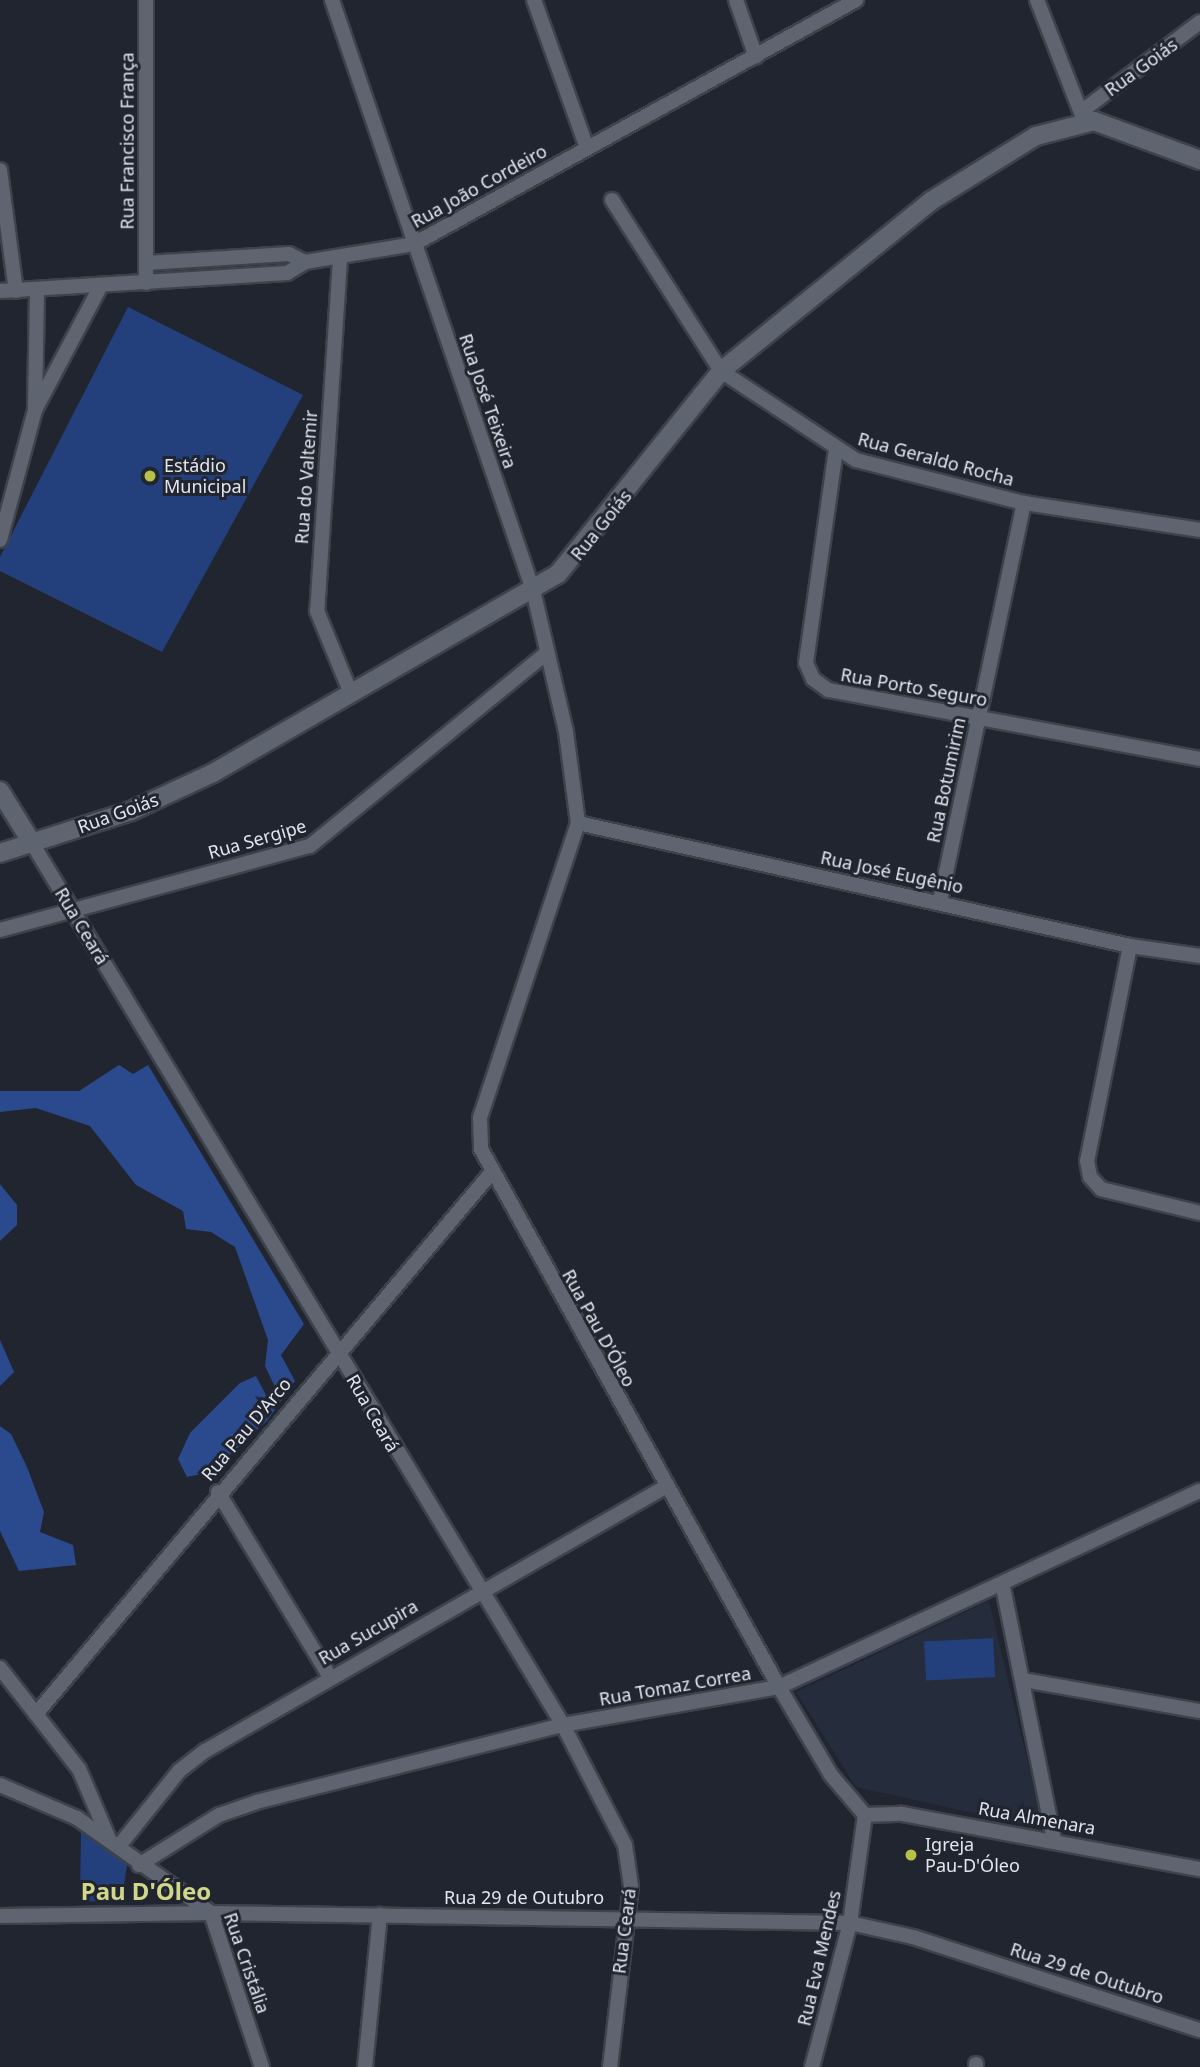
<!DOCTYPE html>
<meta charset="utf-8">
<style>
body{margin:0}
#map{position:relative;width:1200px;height:2067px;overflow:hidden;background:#202530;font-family:"Noto Sans",sans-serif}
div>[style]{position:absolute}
.built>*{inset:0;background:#252d3d}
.green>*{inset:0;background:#24407c;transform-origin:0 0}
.forest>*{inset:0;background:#2a4a8d}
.roads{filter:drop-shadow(2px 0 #3e424b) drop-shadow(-2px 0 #3e424b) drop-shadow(0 2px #3e424b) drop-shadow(0 -2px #3e424b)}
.street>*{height:14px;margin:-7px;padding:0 7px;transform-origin:7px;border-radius:7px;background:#5e6571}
.secondary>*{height:18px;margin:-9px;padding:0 9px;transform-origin:9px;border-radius:9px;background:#5e6571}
.dots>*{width:19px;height:19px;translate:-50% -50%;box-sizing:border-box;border:4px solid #202530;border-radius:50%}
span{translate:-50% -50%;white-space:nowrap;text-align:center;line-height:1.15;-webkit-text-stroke:6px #202530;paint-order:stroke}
.street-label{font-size:18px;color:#e2e5ed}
.poi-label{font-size:18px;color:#e2e5ed}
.left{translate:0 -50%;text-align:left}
.district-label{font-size:24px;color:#d0d78a;font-weight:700}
</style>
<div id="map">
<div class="built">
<i style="clip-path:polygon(989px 1601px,1040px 1813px,1033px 1826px,856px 1787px,796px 1692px)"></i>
</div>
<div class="green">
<i style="clip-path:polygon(128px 307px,303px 395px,162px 652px,0 571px,0 557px)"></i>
<i style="left:993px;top:1638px;width:39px;height:69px;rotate:87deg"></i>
<i style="clip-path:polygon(81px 1831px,127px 1865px,124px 1884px,102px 1901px,80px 1902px)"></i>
</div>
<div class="forest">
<i style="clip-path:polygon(119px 1065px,133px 1074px,148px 1065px,304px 1324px,281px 1355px,295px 1381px,267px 1421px,211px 1472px,187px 1477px,178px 1459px,190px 1433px,240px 1383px,256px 1376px,267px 1397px,276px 1389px,265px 1366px,268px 1340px,235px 1247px,211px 1232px,186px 1229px,183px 1211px,136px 1185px,90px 1126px,36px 1108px,0 1112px,0 1091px,79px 1091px)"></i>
<i style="clip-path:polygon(0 1184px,17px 1205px,17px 1225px,0 1241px)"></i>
<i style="clip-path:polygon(0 1340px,14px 1372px,0 1386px)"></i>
<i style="clip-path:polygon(0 1426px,11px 1434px,27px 1467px,44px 1512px,40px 1532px,73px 1545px,76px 1565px,19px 1571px,0 1531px)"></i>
</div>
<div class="roads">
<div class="street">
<i style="left:332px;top:0;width:623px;rotate:71.19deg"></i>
<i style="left:533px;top:590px;width:146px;rotate:76.9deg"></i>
<i style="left:566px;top:732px;width:92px;rotate:82.5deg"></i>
<i style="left:578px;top:823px;width:311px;rotate:108.4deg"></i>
<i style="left:480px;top:1118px;width:31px;rotate:88deg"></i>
<i style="left:481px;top:1149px;width:615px;rotate:61.02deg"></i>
<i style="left:779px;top:1687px;width:102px;rotate:59.4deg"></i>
<i style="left:831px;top:1775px;width:52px;rotate:49.6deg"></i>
<i style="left:534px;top:0;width:157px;rotate:70.3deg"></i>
<i style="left:736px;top:0;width:60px;rotate:70.7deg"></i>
<i style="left:1037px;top:0;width:127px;rotate:68.7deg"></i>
<i style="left:1082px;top:111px;width:148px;rotate:-37deg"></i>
<i style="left:0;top:170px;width:122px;rotate:82.5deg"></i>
<i style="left:612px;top:200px;width:203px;rotate:57.5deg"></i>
<i style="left:721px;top:371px;width:162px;rotate:33.4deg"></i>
<i style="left:856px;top:460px;width:173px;rotate:14.4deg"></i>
<i style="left:1024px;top:503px;width:178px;rotate:8.7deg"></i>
<i style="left:340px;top:259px;width:353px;rotate:93.7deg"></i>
<i style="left:317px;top:611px;width:87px;rotate:67.6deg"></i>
<i style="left:146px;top:263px;width:143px;rotate:-3.6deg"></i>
<i style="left:289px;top:254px;width:18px;rotate:27deg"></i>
<i style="left:146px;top:283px;width:283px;rotate:-90deg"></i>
<i style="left:0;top:291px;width:288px;rotate:-3.6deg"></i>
<i style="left:287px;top:273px;width:21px;rotate:-31deg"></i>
<i style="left:305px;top:262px;width:110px;rotate:-9.4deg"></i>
<i style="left:414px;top:244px;width:505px;rotate:-28.9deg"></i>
<i style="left:35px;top:407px;width:117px;rotate:-89deg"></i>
<i style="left:836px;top:449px;width:216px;rotate:98deg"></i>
<i style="left:806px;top:663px;width:17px;rotate:66deg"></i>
<i style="left:813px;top:679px;width:19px;rotate:36deg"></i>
<i style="left:828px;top:690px;width:378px;rotate:10.5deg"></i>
<i style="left:0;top:540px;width:135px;rotate:-74.9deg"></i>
<i style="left:35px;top:410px;width:137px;rotate:-62.1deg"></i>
<i style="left:578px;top:823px;width:566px;rotate:12.56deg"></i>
<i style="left:1130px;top:946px;width:71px;rotate:8.1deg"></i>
<i style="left:32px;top:843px;width:1030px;rotate:58.95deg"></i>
<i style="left:563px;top:1725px;width:135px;rotate:62.7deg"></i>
<i style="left:625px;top:1845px;width:41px;rotate:81.7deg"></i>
<i style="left:631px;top:1886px;width:182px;rotate:96.6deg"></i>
<i style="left:940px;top:901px;width:407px;rotate:-78.1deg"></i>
<i style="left:0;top:930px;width:321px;rotate:-15.2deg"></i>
<i style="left:310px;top:846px;width:306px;rotate:-39.2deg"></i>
<i style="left:1130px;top:946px;width:219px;rotate:101.3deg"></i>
<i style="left:1087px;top:1161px;width:16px;rotate:79deg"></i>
<i style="left:1090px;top:1177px;width:16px;rotate:47deg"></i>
<i style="left:1101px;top:1189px;width:102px;rotate:13.6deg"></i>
<i style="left:218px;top:1492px;width:216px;rotate:58.8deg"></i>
<i style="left:1003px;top:1587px;width:257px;rotate:78.6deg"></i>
<i style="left:0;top:1668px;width:128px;rotate:52deg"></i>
<i style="left:79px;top:1769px;width:76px;rotate:66.8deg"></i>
<i style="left:1024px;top:1680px;width:179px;rotate:10deg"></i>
<i style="left:36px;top:1714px;width:707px;rotate:-49.93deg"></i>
<i style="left:0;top:1785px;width:84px;rotate:23.2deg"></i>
<i style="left:77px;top:1818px;width:164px;rotate:35.3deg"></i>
<i style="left:211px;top:1913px;width:162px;rotate:71.7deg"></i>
<i style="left:865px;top:1815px;width:37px;rotate:-2deg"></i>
<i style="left:902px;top:1814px;width:303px;rotate:10.5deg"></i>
<i style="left:119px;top:1846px;width:96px;rotate:-51.3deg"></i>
<i style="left:179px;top:1771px;width:33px;rotate:-38deg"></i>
<i style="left:205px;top:1751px;width:530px;rotate:-29.85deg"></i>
<i style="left:139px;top:1865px;width:94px;rotate:-32deg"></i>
<i style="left:219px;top:1815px;width:39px;rotate:-19deg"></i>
<i style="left:256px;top:1802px;width:317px;rotate:-14.1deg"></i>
<i style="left:563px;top:1725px;width:219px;rotate:-10deg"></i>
<i style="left:779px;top:1687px;width:464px;rotate:-25deg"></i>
<i style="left:0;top:1916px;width:211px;rotate:-0.8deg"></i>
<i style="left:211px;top:1913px;width:639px;rotate:0.9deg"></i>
<i style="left:850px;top:1923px;width:65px;rotate:12.5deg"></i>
<i style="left:913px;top:1937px;width:302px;rotate:18deg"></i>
<i style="left:365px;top:2067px;width:153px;rotate:-84.4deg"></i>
<i style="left:812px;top:2067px;width:149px;rotate:-75.2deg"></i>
<i style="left:850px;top:1923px;width:109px;rotate:-82.1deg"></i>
<i style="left:976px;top:2067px;width:3px;rotate:-90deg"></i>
</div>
<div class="secondary">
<i style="left:0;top:791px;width:61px;rotate:58.4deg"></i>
<i style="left:0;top:853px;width:138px;rotate:-17.8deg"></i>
<i style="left:131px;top:811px;width:90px;rotate:-24.9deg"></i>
<i style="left:213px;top:773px;width:398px;rotate:-30deg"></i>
<i style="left:558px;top:574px;width:260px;rotate:-51.2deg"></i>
<i style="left:721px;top:371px;width:270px;rotate:-39deg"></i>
<i style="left:931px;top:201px;width:123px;rotate:-31.8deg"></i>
<i style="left:1036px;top:136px;width:60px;rotate:-14.5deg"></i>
<i style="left:1094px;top:121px;width:113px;rotate:20.2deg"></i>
</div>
</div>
<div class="dots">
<i style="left:150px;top:476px;background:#b8c147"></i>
<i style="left:911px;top:1855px;background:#b8c147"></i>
</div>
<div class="street-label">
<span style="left:1141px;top:67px;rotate:-36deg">Rua Goiás</span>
<span style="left:127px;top:141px;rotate:-90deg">Rua Francisco França</span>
<span style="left:479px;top:186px;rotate:-29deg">Rua João Cordeiro</span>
<span style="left:488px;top:401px;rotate:71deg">Rua José Teixeira</span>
<span style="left:936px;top:459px;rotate:15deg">Rua Geraldo Rocha</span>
<span style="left:306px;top:477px;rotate:-86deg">Rua do Valtemir</span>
<span style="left:601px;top:525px;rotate:-51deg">Rua Goiás</span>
<span style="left:914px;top:687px;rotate:10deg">Rua Porto Seguro</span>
<span style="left:946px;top:780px;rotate:-78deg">Rua Botumirim</span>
<span style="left:118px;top:813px;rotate:-20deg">Rua Goiás</span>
<span style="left:257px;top:839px;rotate:-16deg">Rua Sergipe</span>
<span style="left:892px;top:872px;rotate:12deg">Rua José Eugênio</span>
<span style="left:82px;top:926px;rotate:59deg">Rua Ceará</span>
<span style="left:599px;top:1328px;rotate:61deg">Rua Pau D'Óleo</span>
<span style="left:373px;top:1413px;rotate:60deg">Rua Ceará</span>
<span style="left:246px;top:1429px;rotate:-50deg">Rua Pau D'Arco</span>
<span style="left:368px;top:1632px;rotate:-30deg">Rua Sucupira</span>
<span style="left:675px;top:1686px;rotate:-10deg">Rua Tomaz Correa</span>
<span style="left:1037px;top:1818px;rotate:10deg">Rua Almenara</span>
<span style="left:524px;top:1897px">Rua 29 de Outubro</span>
<span style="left:624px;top:1931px;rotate:-83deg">Rua Ceará</span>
<span style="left:819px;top:1958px;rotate:-77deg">Rua Eva Mendes</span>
<span style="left:247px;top:1963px;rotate:71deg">Rua Cristália</span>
<span style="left:1087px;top:1973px;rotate:18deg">Rua 29 de Outubro</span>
</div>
<div class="poi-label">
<span class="left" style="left:164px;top:476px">Estádio<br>Municipal</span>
<span class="left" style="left:925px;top:1855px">Igreja<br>Pau-D'Óleo</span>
</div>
<div class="district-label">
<span style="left:146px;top:1891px">Pau D'Óleo</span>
</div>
</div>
